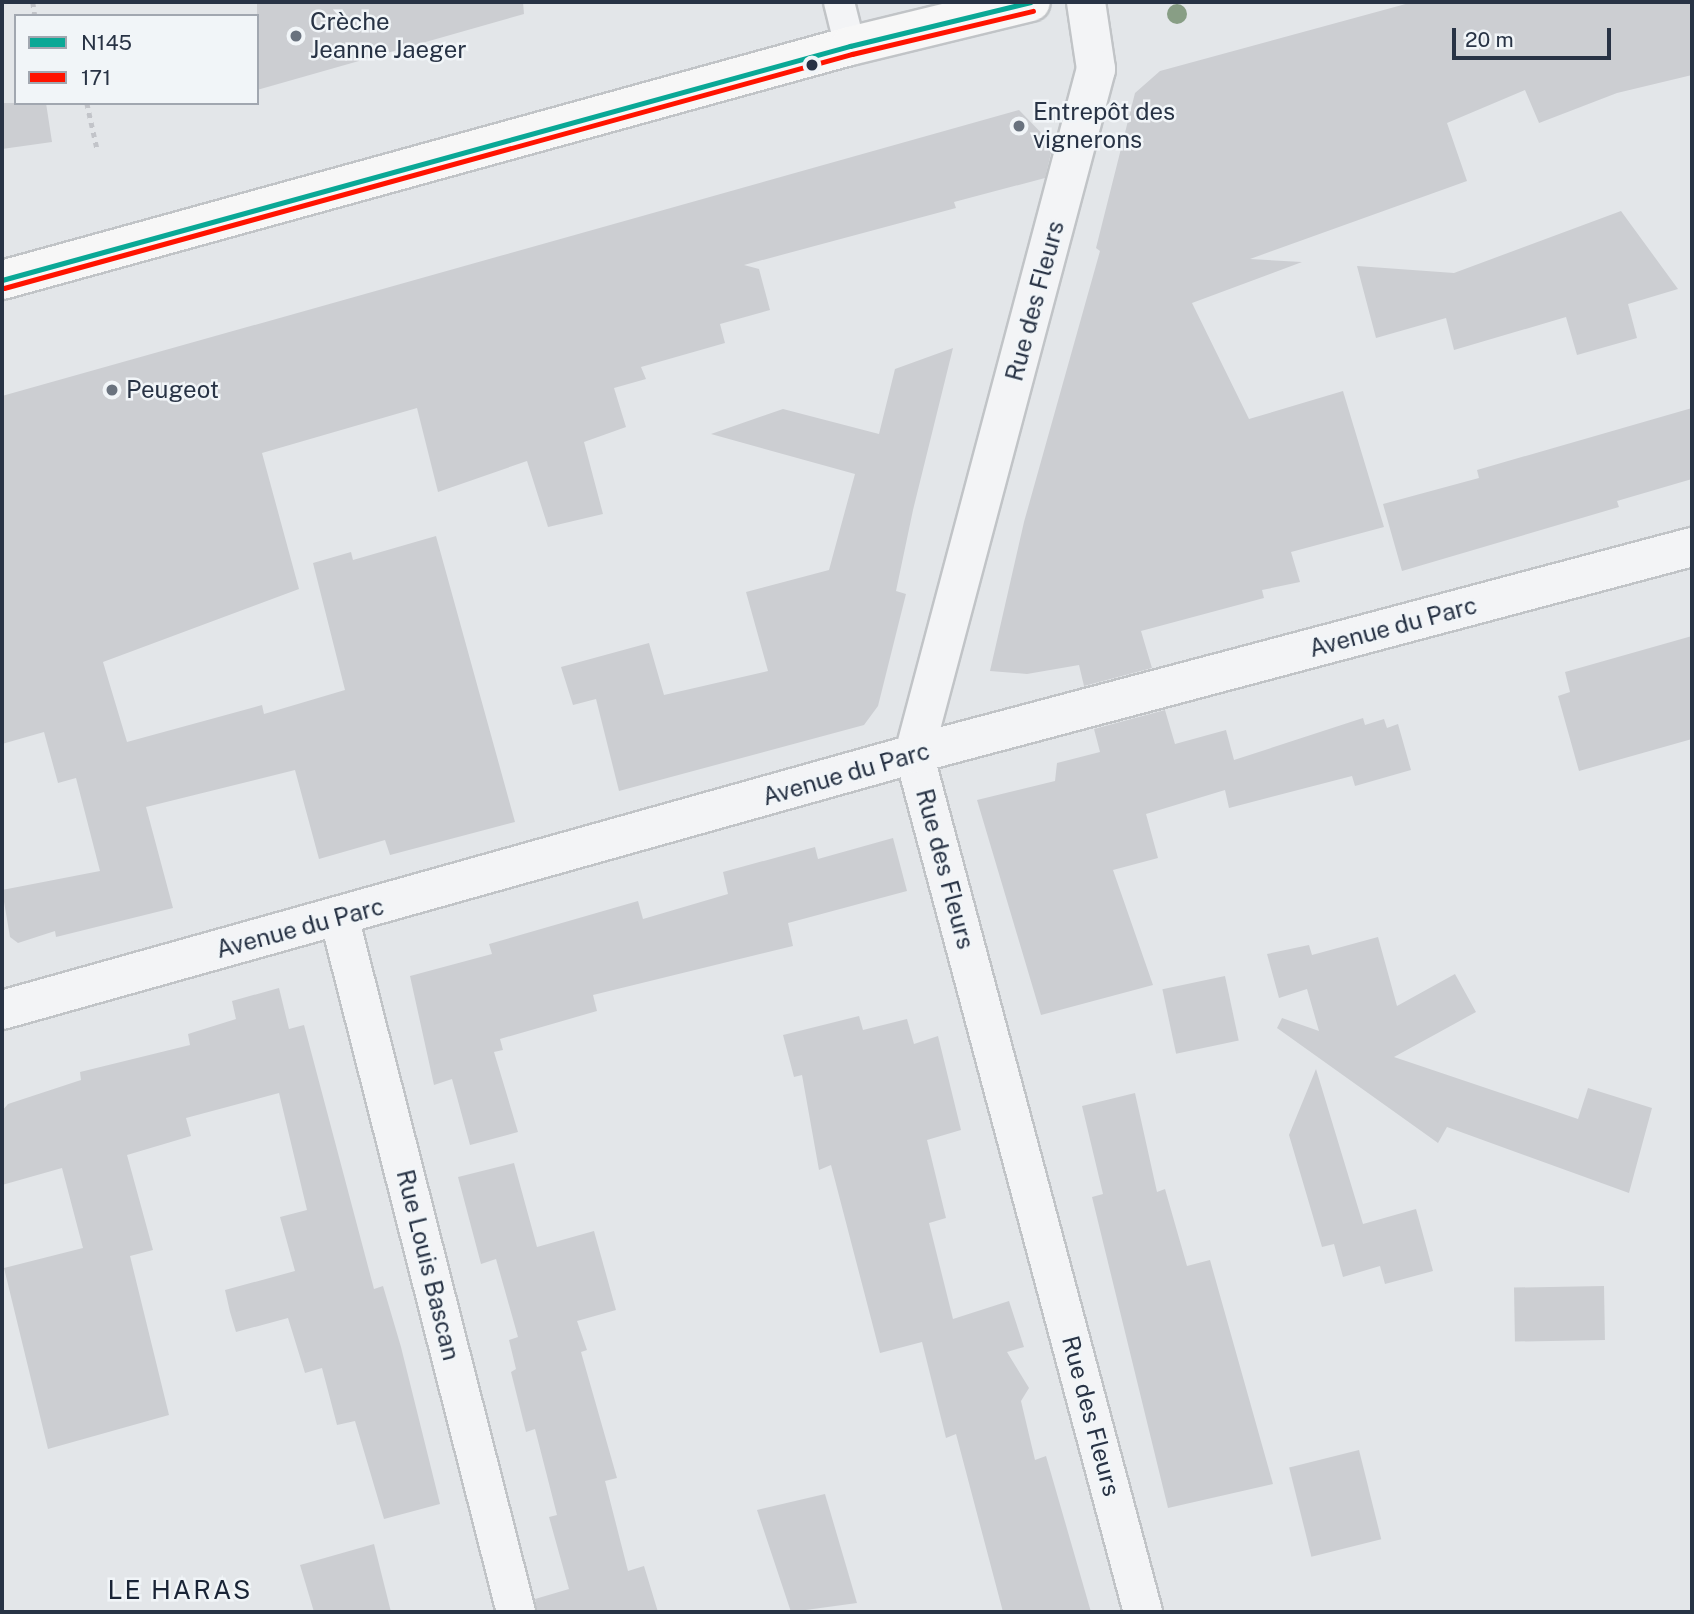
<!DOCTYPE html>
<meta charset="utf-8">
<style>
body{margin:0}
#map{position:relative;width:1694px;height:1614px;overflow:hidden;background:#e3e6e9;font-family:"Public Sans",sans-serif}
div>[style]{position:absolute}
.building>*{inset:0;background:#ccced2;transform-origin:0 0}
.path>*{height:4.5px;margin-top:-2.25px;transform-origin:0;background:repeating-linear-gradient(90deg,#c2c4c9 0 5px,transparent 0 10px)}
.roads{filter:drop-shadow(2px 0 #c1c4c7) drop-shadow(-2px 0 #c1c4c7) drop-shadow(0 2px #c1c4c7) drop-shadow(0 -2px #c1c4c7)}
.service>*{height:30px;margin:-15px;padding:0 15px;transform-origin:15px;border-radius:15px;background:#f3f4f6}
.minor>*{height:38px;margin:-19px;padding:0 19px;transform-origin:19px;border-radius:19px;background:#f3f4f6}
.primary>*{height:38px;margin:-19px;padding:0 19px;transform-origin:19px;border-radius:19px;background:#f7f7f7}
.bus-1>*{height:5px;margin:-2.5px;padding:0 2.5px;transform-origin:2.5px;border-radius:2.5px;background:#0aa896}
.bus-2>*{height:5px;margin:-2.5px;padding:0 2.5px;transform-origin:2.5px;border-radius:2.5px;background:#ff1300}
.trees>*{width:20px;height:20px;margin:-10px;border-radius:50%;background:#889e85}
.dots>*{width:19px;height:19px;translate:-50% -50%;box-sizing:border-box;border:4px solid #f1f5f8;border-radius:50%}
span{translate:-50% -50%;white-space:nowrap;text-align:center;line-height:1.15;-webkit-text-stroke:5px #f1f5f8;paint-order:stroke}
.poi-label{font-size:24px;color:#283345}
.left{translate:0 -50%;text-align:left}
.street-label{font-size:24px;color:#283345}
.neighbourhood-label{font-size:26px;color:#1a2436;letter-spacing:2px}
.frame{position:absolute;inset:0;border:4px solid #283345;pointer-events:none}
.legend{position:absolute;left:14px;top:14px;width:245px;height:91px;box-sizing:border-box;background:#f1f5f8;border:2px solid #a1a7b0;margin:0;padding:9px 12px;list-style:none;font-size:21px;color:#283345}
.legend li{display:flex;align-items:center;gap:14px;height:35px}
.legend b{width:35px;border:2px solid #a1a7b0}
.scale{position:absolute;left:1452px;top:28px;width:159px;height:32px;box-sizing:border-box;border:4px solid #283345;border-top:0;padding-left:9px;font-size:21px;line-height:24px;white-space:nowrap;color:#283345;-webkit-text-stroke:5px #f1f5f8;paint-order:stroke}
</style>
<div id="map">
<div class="building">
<i style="clip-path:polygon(257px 2px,523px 2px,524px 14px,257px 90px)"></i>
<i style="clip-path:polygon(1413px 2px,1692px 2px,1692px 75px,1617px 93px,1539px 123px,1525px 90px,1447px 123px,1467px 181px,1250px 259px,1302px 262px,1192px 303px,1249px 419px,1343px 391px,1384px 527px,1291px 552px,1300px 582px,1262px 590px,1264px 598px,1141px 631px,1152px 668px,1084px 686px,1079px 665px,1027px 674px,990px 671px,1024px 522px,1100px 251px,1096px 248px,1135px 93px,1160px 71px)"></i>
<i style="clip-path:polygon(2px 103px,46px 103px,52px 142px,2px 149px)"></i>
<i style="clip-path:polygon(1019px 110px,1053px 145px,1045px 178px,954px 202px,956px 208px,744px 265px,759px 269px,770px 310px,720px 324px,725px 343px,641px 367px,646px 379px,614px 388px,626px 427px,584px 442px,603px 514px,548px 527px,527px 461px,438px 492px,417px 408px,262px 453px,299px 589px,103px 662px,127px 742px,262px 705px,264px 714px,345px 690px,313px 563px,351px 552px,353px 560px,436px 536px,515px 822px,390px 855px,385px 840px,319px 859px,295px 770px,146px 807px,173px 908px,56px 937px,55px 931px,18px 943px,10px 937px,2px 890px,100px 871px,76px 778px,58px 783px,44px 732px,2px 744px,2px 396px)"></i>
<i style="clip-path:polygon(1621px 211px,1678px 289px,1628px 304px,1637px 338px,1577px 355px,1566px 317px,1454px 350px,1446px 318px,1376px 338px,1357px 266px,1454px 273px)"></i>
<i style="clip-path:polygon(953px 348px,913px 510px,896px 591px,906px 594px,878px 706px,864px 725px,619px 791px,596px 699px,573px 705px,561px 667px,649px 643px,664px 695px,768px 671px,746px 592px,829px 570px,855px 474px,711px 434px,783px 409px,879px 434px,895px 369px)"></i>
<i style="clip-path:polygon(1692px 408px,1692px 479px,1617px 501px,1619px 507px,1402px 571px,1383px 504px,1479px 478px,1477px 470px)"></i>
<i style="clip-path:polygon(1692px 636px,1692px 739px,1579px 771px,1558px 696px,1570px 692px,1565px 672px)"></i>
<i style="clip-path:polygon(1165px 710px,1175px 744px,1226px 730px,1234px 760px,1363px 718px,1365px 725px,1384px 719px,1387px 728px,1398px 724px,1411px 770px,1355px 786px,1352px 776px,1229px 808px,1225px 790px,1146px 814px,1158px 858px,1113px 870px,1153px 985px,1041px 1015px,977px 800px,1055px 781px,1057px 763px,1100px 752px,1094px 729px)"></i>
<i style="clip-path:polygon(893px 838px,907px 891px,788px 923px,793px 946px,593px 995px,597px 1011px,500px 1039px,503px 1050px,494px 1052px,518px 1132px,470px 1145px,452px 1079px,434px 1085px,410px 976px,492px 954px,489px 944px,638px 901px,643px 919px,728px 894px,723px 872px,815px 847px,818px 859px)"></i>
<i style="clip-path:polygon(1378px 937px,1397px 1006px,1455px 974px,1476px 1012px,1394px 1057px,1578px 1119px,1588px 1088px,1652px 1108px,1629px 1193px,1447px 1127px,1438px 1143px,1277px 1028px,1282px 1018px,1319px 1031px,1307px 989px,1279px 998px,1267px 954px,1309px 945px,1312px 955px)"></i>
<i style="left:1225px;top:976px;width:66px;height:64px;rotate:78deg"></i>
<i style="clip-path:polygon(279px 988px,289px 1029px,304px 1025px,374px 1289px,383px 1286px,401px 1347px,440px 1504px,384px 1519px,355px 1421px,337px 1425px,322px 1368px,305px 1373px,288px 1318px,236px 1332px,230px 1312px,225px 1290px,295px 1271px,280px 1217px,307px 1210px,279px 1093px,186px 1118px,191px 1136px,127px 1155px,153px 1250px,130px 1256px,169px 1415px,48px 1449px,4px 1268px,83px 1248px,62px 1168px,2px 1185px,2px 1111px,8px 1104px,81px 1080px,80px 1072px,190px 1045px,188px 1034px,236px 1019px,232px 1001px)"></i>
<i style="clip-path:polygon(859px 1016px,863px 1030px,907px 1019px,914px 1044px,938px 1036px,961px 1130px,927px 1140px,946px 1218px,929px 1223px,953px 1319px,1009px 1301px,1024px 1347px,1007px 1352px,1029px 1388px,1021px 1401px,1035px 1460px,1046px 1456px,1091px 1612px,1003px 1612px,956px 1434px,946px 1438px,922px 1342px,880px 1353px,831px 1165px,819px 1170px,802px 1075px,794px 1077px,783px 1035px)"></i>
<i style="clip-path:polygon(1316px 1069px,1363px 1224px,1416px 1209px,1433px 1271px,1385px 1284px,1380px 1266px,1343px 1277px,1334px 1244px,1322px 1247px,1289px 1135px)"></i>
<i style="clip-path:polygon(1135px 1093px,1157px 1192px,1165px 1189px,1187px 1266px,1210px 1260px,1273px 1484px,1168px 1508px,1092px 1197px,1103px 1194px,1082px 1106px)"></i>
<i style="clip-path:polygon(514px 1163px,537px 1247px,594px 1231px,616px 1310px,577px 1321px,587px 1350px,581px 1352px,617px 1478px,605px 1481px,628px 1571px,644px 1566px,658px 1612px,537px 1612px,535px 1599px,569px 1589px,549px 1517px,557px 1515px,535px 1429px,526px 1432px,511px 1372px,516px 1369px,509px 1340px,518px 1337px,496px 1259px,481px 1264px,458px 1177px)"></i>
<i style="left:1604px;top:1286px;width:54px;height:90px;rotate:89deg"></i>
<i style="left:1359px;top:1450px;width:92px;height:72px;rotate:76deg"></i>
<i style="clip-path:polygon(825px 1494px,857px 1603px,791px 1612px,757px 1510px)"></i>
<i style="clip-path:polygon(374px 1544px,391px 1612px,314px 1612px,300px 1565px)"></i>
</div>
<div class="path">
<i style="left:33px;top:2px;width:14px;rotate:82deg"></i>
<i style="left:87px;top:103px;width:46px;rotate:77.5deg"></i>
</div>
<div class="roads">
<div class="service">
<i style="left:839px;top:2px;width:45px;rotate:76deg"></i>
</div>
<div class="minor">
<i style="left:1086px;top:2px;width:68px;rotate:81.5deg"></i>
<i style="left:1096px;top:69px;width:709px;rotate:104.88deg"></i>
<i style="left:914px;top:754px;width:888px;rotate:75.06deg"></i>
<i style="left:339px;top:917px;width:717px;rotate:75.71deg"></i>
<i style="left:2px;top:1010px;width:947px;rotate:-15.68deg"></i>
<i style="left:914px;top:754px;width:805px;rotate:-14.9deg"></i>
</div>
<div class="primary">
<i style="left:2px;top:280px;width:880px;rotate:-15.43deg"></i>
<i style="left:850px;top:46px;width:186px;rotate:-13.7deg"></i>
</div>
</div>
<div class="bus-1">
<i style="left:2px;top:280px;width:880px;rotate:-15.43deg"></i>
<i style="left:850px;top:46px;width:186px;rotate:-13.7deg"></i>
</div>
<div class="bus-2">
<i style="left:4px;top:288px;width:880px;rotate:-15.43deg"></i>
<i style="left:852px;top:54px;width:186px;rotate:-13.4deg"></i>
</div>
<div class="trees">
<i style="left:1177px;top:14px"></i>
</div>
<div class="dots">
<i style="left:296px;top:36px;background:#69727e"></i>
<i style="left:812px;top:65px;background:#283345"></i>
<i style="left:1019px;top:126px;background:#69727e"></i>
<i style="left:112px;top:390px;background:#69727e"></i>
</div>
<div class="poi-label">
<span class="left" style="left:310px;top:36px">Crèche<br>Jeanne Jaeger</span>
<span class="left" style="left:1033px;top:126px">Entrepôt des<br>vignerons</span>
<span class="left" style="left:126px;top:390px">Peugeot</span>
</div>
<div class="street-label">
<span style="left:1035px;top:301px;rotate:-75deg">Rue des Fleurs</span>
<span style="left:1393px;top:627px;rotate:-15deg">Avenue du Parc</span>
<span style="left:846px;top:774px;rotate:-16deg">Avenue du Parc</span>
<span style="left:945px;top:869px;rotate:75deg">Rue des Fleurs</span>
<span style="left:300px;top:928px;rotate:-15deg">Avenue du Parc</span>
<span style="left:428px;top:1265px;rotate:76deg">Rue Louis Bascan</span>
<span style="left:1091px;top:1416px;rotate:75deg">Rue des Fleurs</span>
</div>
<div class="neighbourhood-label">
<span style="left:180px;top:1590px">LE HARAS</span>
</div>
<div class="frame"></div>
<ul class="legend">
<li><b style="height:9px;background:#0aa896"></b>N145</li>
<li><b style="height:9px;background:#ff1300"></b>171</li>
</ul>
<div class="scale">20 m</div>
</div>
